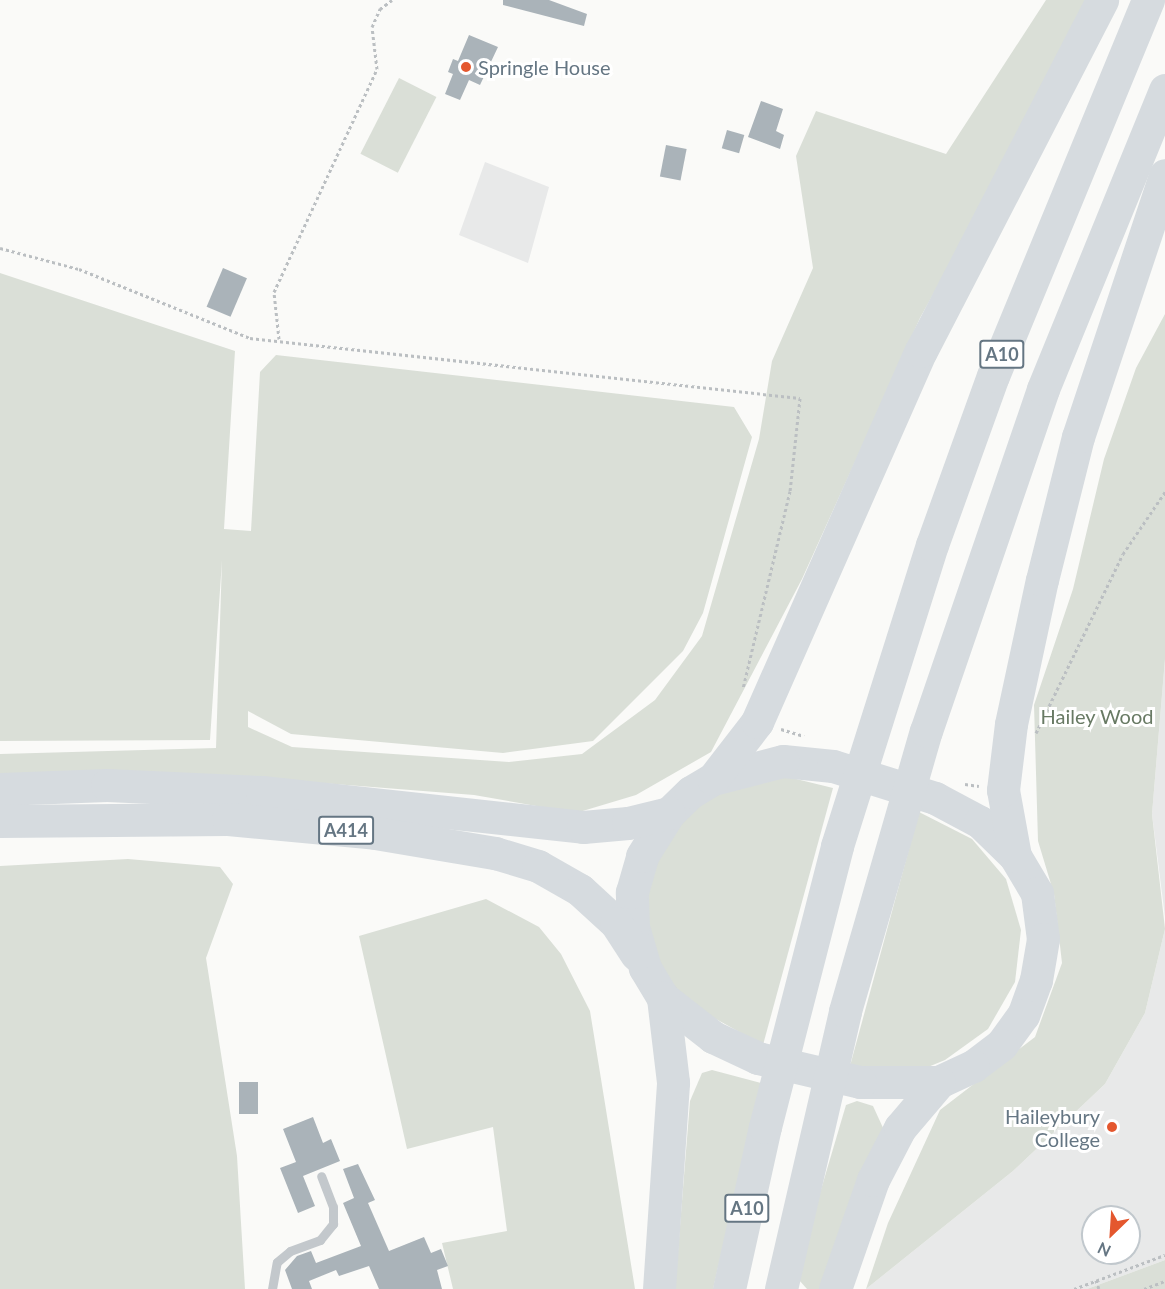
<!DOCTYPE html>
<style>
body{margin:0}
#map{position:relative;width:1165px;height:1289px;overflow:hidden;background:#fafaf8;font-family:Lato,sans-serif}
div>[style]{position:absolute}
.built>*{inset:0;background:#e8e9e9}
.green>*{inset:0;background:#dadfd7;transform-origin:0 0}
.building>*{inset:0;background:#aab3b9;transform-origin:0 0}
.path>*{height:3px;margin-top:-1.5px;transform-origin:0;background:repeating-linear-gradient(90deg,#bbbfc2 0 3px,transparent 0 6px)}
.lane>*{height:9px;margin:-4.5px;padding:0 4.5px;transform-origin:4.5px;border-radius:4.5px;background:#c3c8cc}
.highway>*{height:33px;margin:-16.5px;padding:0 16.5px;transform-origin:16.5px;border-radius:16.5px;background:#d6dbdf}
.dots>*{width:16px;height:16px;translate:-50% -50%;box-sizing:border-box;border:3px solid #fff;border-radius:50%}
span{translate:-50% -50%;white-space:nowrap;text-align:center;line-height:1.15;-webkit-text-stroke:6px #fff;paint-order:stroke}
.shield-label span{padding:2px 4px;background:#fff;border:2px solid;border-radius:4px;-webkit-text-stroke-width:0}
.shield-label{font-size:18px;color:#657683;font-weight:700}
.poi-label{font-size:20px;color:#657683}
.left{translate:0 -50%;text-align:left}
.right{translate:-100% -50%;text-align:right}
.park-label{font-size:20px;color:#687a64}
.north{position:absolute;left:1081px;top:1205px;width:60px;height:60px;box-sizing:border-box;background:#fff;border:2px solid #c1c8cd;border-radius:50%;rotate:205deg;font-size:16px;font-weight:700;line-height:24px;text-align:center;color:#657683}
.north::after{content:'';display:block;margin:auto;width:21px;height:27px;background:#e4572e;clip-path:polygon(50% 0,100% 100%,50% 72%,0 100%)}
</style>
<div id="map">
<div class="built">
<i style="clip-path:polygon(485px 162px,549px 187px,528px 263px,459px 235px)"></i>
<i style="clip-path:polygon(1165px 659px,1165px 917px,1152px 814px)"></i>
<i style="clip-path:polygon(evenodd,1165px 929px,1165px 1260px,1087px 1289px,866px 1289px,1013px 1171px,1105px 1084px,1145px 1013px,1165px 929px,1093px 1217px,1129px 1217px,1129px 1253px,1093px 1253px,1093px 1217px)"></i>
</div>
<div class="green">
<i style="clip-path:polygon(1046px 0,1095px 0,920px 318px,802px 579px,711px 752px,636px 795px,576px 813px,474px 795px,296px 781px,0 778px,0 754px,216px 748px,222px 560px,210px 740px,0 741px,0 273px,235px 351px,224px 529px,251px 531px,260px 372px,276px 355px,734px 407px,752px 437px,703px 613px,683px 651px,593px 741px,503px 753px,291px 734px,248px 711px,248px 727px,292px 747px,509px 762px,582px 754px,655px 700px,702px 636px,759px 439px,772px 361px,813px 268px,796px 156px,816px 111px,946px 154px)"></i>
<i style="left:399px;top:78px;width:42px;height:85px;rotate:27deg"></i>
<i style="clip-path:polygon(1165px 314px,1165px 659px,1152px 814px,1165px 929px,1145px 1013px,1105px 1084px,1013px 1171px,866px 1289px,888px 1223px,940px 1110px,1035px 1037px,1062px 963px,1054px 894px,1038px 841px,1034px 705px,1073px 589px,1104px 459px,1136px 368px)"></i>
<i style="clip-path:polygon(788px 777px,833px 788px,763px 1045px,676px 997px,646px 931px,649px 876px,686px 813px,733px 785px)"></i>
<i style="clip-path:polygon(919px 812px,972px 839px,1006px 879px,1021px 930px,1015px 982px,988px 1029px,945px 1060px,928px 1067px,850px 1066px)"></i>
<i style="clip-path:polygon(128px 859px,220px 867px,233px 884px,206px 958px,237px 1156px,245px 1289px,0 1289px,0 866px)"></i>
<i style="clip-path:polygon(486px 899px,539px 927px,561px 954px,590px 1011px,635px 1289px,453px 1289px,442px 1243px,507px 1231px,493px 1127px,407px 1149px,359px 936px)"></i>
<i style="clip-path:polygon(712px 1070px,761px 1083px,713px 1289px,675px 1289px,690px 1101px,702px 1073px)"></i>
<i style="clip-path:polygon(857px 1101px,873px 1106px,884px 1130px,822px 1289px,807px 1289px,799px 1280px,820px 1193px,846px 1105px)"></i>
<i style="clip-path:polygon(1165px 1260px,1165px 1289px,1087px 1289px)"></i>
</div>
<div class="building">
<i style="clip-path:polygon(503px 0,549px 0,587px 14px,584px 26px,503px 5px)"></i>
<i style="clip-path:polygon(469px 35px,498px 47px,480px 85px,469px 80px,460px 100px,445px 94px,453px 74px,448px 72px,453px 59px,458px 61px)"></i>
<i style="clip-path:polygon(761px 101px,783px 109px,776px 131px,784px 135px,780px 149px,748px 137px)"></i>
<i style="left:727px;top:130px;width:18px;height:19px;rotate:16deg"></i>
<i style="left:666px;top:145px;width:21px;height:32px;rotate:11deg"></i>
<i style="left:223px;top:268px;width:26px;height:42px;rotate:23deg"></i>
<i style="left:258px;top:1082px;width:32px;height:19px;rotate:90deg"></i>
<i style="clip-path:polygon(313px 1117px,323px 1143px,331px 1139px,340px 1161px,303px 1176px,315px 1206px,298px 1213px,280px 1168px,296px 1162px,283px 1129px)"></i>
<i style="clip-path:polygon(358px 1164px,375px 1200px,368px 1203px,389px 1251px,424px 1237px,431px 1253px,441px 1249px,448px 1266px,437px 1270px,442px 1289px,379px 1289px,369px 1266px,339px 1276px,336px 1270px,309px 1281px,312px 1289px,292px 1289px,285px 1270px,297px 1256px,311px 1251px,316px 1263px,361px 1246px,343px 1203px,354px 1198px,343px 1169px)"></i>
</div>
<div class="path">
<i style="left:0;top:248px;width:82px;rotate:14.9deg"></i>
<i style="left:79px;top:269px;width:184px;rotate:22deg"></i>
<i style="left:250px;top:338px;width:553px;rotate:6.23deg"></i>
<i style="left:800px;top:398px;width:94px;rotate:96.1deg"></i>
<i style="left:790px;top:491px;width:203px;rotate:103.4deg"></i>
<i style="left:279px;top:339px;width:47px;rotate:-96.1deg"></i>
<i style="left:274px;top:292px;width:246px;rotate:-65.2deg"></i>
<i style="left:377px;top:69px;width:42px;rotate:-96.8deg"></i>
<i style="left:372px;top:27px;width:20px;rotate:-66deg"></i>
<i style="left:380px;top:9px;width:15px;rotate:-37deg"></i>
<i style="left:781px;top:729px;width:24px;rotate:17deg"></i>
<i style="left:1036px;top:733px;width:199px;rotate:-64.1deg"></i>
<i style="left:1123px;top:554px;width:75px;rotate:-55.9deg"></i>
<i style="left:965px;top:784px;width:14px;rotate:8deg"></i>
<i style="left:1096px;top:1280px;width:9px;rotate:72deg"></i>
<i style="left:1074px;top:1289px;width:97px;rotate:-20.5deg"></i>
<i style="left:1144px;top:1289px;width:22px;rotate:-21deg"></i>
</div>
<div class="lane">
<i style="left:272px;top:1289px;width:27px;rotate:-80deg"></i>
<i style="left:277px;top:1262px;width:17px;rotate:-40deg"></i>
<i style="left:290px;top:1251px;width:32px;rotate:-20deg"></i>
<i style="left:320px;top:1240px;width:21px;rotate:-51deg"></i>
<i style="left:333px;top:1224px;width:17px;rotate:-90deg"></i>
<i style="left:333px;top:1207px;width:33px;rotate:-111deg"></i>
</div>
<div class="highway">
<i style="left:783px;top:761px;width:50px;rotate:5.7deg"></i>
<i style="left:833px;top:766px;width:107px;rotate:17.4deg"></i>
<i style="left:935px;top:798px;width:51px;rotate:28.1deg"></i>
<i style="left:980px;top:822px;width:49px;rotate:44.2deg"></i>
<i style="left:1015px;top:856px;width:43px;rotate:59.3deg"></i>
<i style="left:1037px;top:893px;width:46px;rotate:82.6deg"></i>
<i style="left:1043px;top:939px;width:42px;rotate:99.7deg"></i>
<i style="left:1036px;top:980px;width:37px;rotate:110deg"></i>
<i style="left:1023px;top:1015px;width:37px;rotate:126deg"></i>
<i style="left:1001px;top:1045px;width:35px;rotate:143deg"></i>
<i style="left:973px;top:1066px;width:38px;rotate:155deg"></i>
<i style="left:939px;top:1082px;width:79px;rotate:180deg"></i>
<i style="left:860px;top:1082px;width:105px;rotate:-166.8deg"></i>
<i style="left:758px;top:1058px;width:50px;rotate:-155deg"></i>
<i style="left:713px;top:1037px;width:63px;rotate:-142deg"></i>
<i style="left:663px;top:998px;width:35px;rotate:-121deg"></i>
<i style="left:645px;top:968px;width:43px;rotate:-106.3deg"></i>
<i style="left:633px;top:927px;width:35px;rotate:-92deg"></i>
<i style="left:632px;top:892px;width:37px;rotate:-74deg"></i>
<i style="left:642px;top:856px;width:51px;rotate:-57.9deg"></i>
<i style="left:669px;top:813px;width:30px;rotate:-44deg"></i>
<i style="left:691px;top:792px;width:26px;rotate:-31deg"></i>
<i style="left:713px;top:779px;width:72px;rotate:-14.4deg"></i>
<i style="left:713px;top:779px;width:72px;rotate:-52.3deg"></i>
<i style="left:757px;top:722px;width:406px;rotate:-66.2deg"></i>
<i style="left:921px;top:351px;width:395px;rotate:-62.7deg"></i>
<i style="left:0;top:789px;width:107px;rotate:-2.1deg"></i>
<i style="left:107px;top:785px;width:155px;rotate:2.6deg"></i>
<i style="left:262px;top:792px;width:323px;rotate:6.2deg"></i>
<i style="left:583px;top:827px;width:45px;rotate:-5.1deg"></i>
<i style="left:628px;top:823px;width:42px;rotate:-13.7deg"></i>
<i style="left:0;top:821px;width:228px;rotate:-0.5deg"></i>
<i style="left:228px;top:819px;width:148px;rotate:5.4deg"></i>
<i style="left:375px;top:833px;width:122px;rotate:9.5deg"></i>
<i style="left:495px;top:853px;width:45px;rotate:16.8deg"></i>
<i style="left:538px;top:866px;width:48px;rotate:29.7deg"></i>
<i style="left:580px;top:890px;width:49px;rotate:42.5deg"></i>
<i style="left:616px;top:923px;width:37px;rotate:57deg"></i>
<i style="left:1015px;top:856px;width:67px;rotate:-100.3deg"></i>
<i style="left:1003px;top:790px;width:66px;rotate:-83.1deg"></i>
<i style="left:1011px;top:724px;width:147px;rotate:-77.9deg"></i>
<i style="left:1042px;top:580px;width:147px;rotate:-75.9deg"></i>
<i style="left:1078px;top:437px;width:276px;rotate:-71.6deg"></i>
<i style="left:659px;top:1289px;width:207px;rotate:-86.1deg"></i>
<i style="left:673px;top:1082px;width:85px;rotate:-96.8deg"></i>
<i style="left:729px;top:1289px;width:166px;rotate:-77.5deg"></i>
<i style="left:765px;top:1127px;width:290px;rotate:-75.6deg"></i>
<i style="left:837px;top:846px;width:316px;rotate:-72.5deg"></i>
<i style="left:932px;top:545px;width:180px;rotate:-70.2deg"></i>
<i style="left:993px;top:376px;width:407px;rotate:-67.6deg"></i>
<i style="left:781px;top:1289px;width:285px;rotate:-77deg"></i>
<i style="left:845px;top:1011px;width:291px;rotate:-73.9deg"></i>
<i style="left:926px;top:731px;width:361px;rotate:-71.1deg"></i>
<i style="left:1043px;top:389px;width:323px;rotate:-67.8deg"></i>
<i style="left:835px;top:1289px;width:115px;rotate:-70.8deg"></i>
<i style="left:873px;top:1180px;width:59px;rotate:-62.6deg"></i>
<i style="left:900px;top:1128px;width:60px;rotate:-49.7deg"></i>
</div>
<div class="dots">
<i style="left:466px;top:67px;background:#e4572e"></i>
<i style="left:1112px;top:1127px;background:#e4572e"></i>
</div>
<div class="shield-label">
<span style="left:1002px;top:354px">A10</span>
<span style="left:346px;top:830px">A414</span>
<span style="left:747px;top:1208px">A10</span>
</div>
<div class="poi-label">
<span class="left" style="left:478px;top:67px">Springle House</span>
<span class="right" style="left:1100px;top:1128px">Haileybury<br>College</span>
</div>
<div class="park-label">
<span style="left:1097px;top:716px">Hailey Wood</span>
</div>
<div class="north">N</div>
</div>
